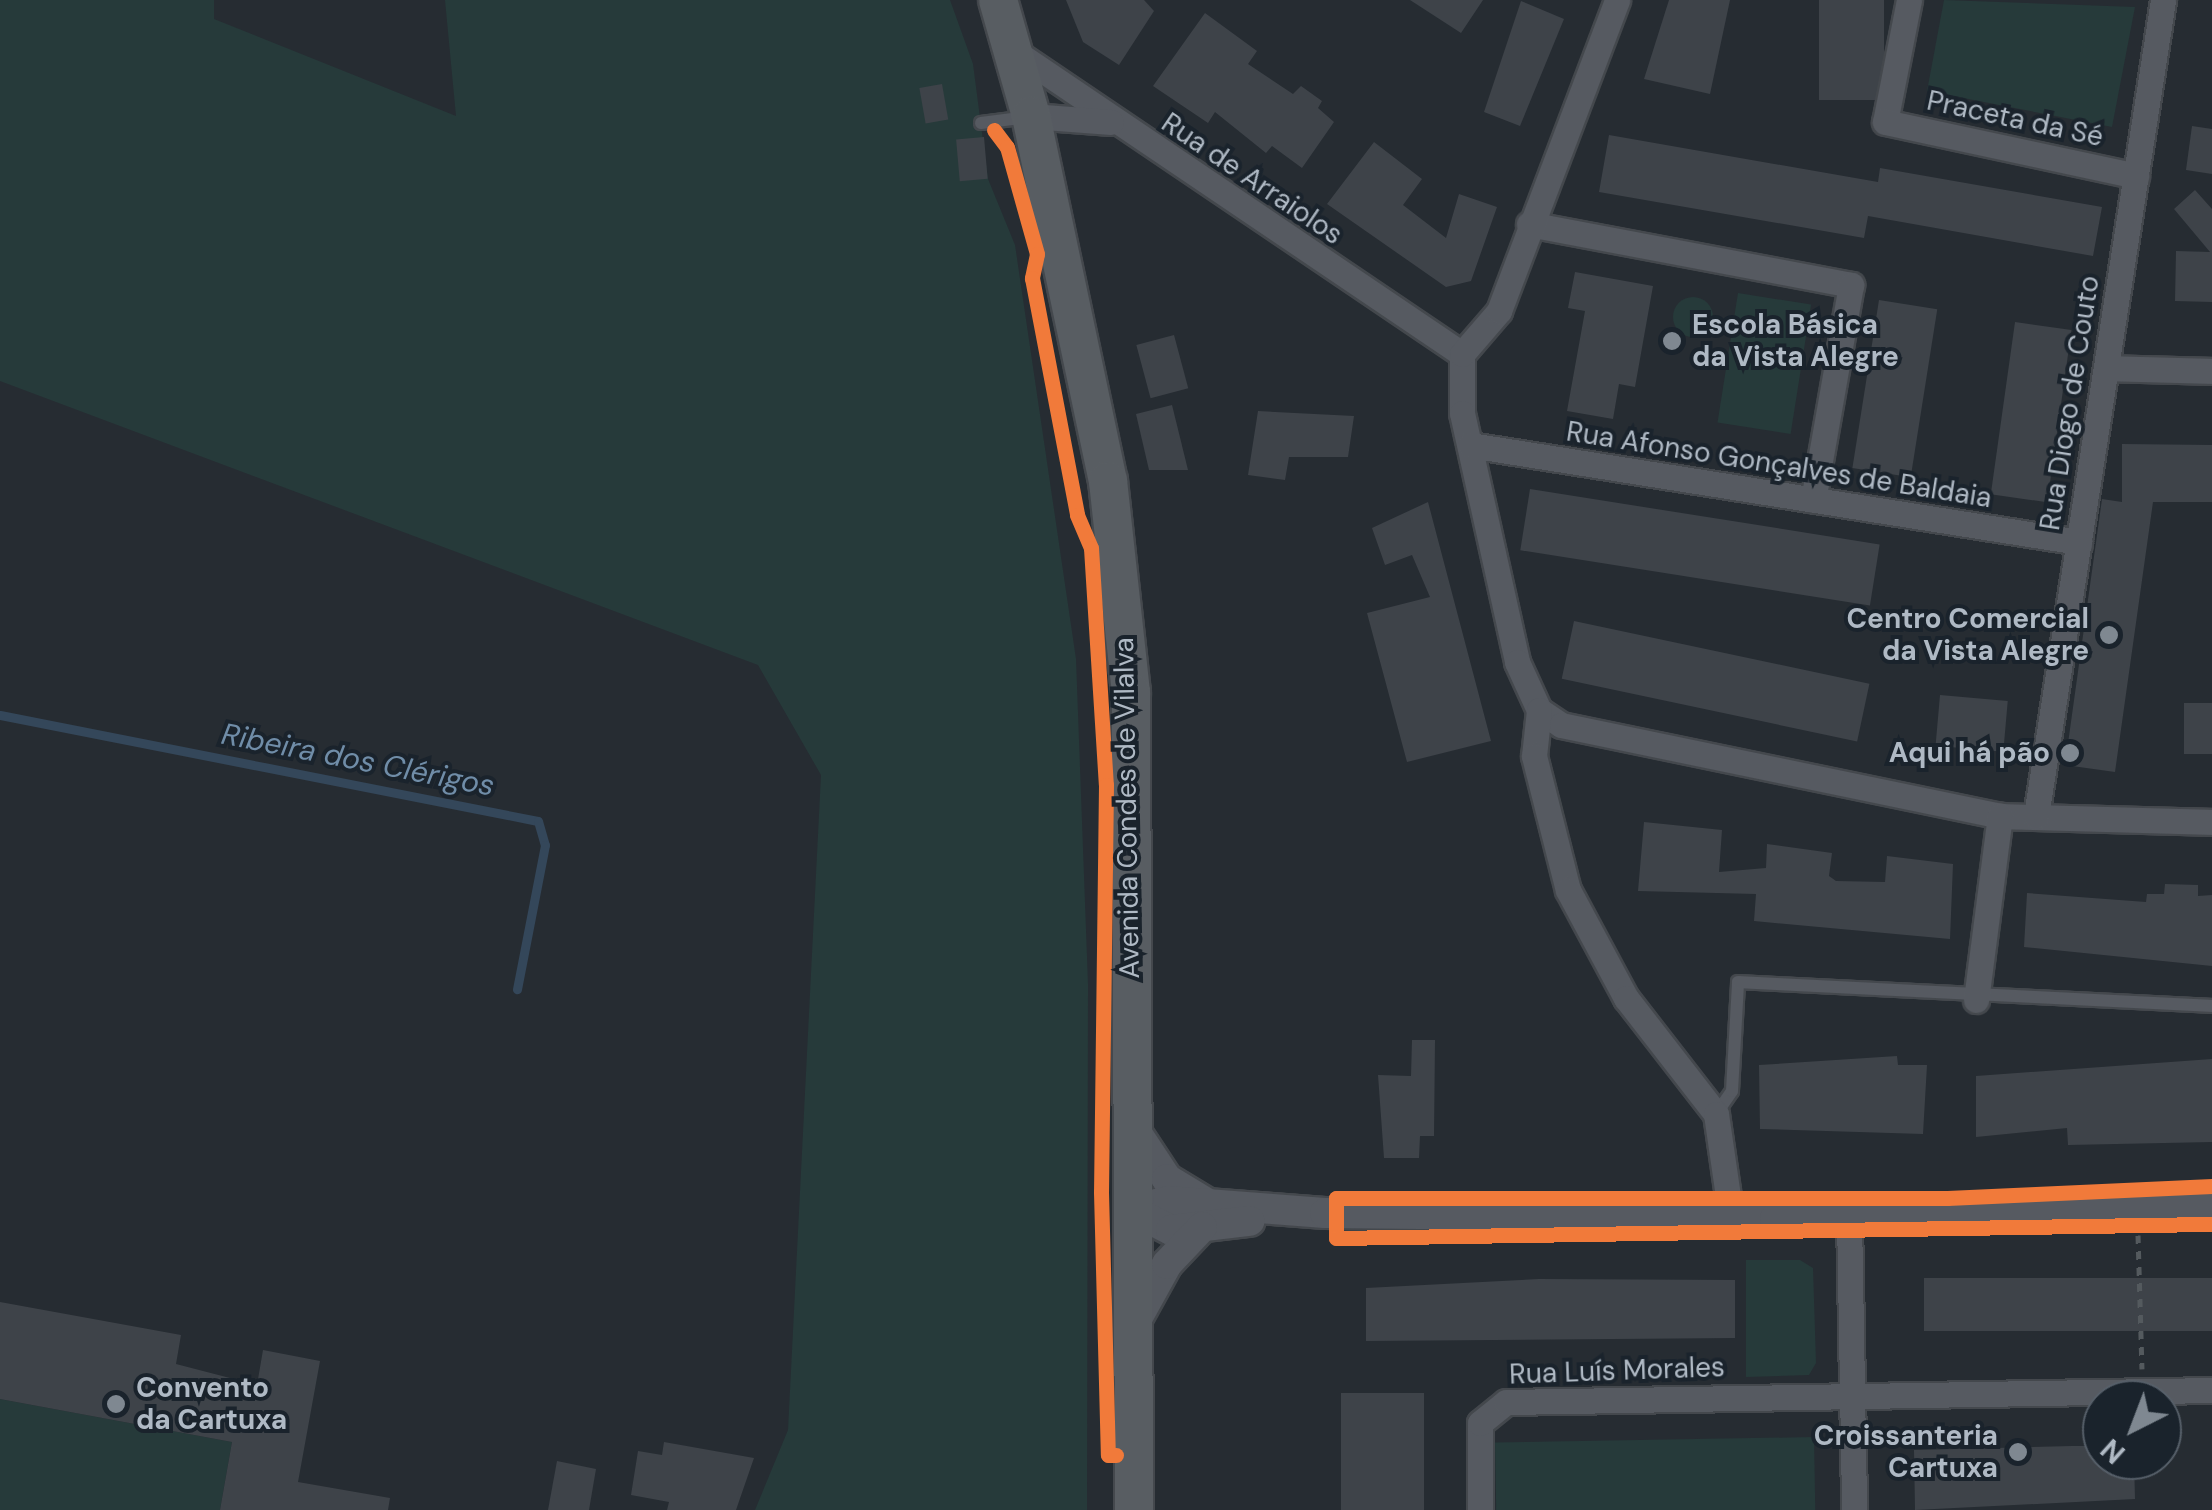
<!DOCTYPE html>
<meta charset="utf-8">
<style>
body{margin:0}
#map{position:relative;width:2212px;height:1510px;overflow:hidden;background:#262c32;font-family:"DM Sans",sans-serif}
div>[style]{position:absolute}
.green>*{inset:0;background:#263a3a;transform-origin:0 0}
.round{border-radius:50%}
.stream>*{height:9px;margin:-4.5px;padding:0 4.5px;transform-origin:4.5px;border-radius:4.5px;background:#34475a}
.building>*{inset:0;background:#3e4349;transform-origin:0 0}
.path>*{height:5px;margin-top:-2.5px;transform-origin:0;background:repeating-linear-gradient(90deg,#545a5e 0 8px,transparent 0 16px)}
.roads{filter:drop-shadow(2px 0 #44484d) drop-shadow(-2px 0 #44484d) drop-shadow(0 2px #44484d) drop-shadow(0 -2px #44484d)}
.service>*{height:12px;margin:-6px;padding:0 6px;transform-origin:6px;border-radius:6px;background:#565a61}
.minor>*{height:25px;margin:-12.5px;padding:0 12.5px;transform-origin:12.5px;border-radius:12.5px;background:#565a61}
.tertiary>*{height:30px;margin:-15px;padding:0 15px;transform-origin:15px;border-radius:15px;background:#565a61}
.primary>*{height:38px;margin:-19px;padding:0 19px;transform-origin:19px;border-radius:19px;background:#585d62}
.cycleway>*{height:15px;margin:-7.5px;padding:0 7.5px;transform-origin:7.5px;border-radius:7.5px;background:#f17a3a}
.dots>*{width:28px;height:28px;translate:-50% -50%;box-sizing:border-box;border:5px solid #1a232c;border-radius:50%}
span{translate:-50% -50%;white-space:nowrap;text-align:center;line-height:1.15;-webkit-text-stroke:8px #1a232c;paint-order:stroke}
.street-label{font-size:28px;color:#afb9c4}
.poi-label{font-size:28px;color:#afb9c4;font-weight:700}
.left{translate:0 -50%;text-align:left}
.right{translate:-100% -50%;text-align:right}
.water-label{font-size:30px;color:#708da8;font-style:italic}
.north{position:absolute;left:2082px;top:1380px;width:100px;height:100px;box-sizing:border-box;background:#1a232c;border:2px solid #565f69;border-radius:50%;rotate:222deg;font-size:28px;font-weight:700;line-height:40px;text-align:center;color:#afb9c4}
.north::after{content:'';display:block;margin:auto;width:35px;height:45px;background:#7f8891;clip-path:polygon(50% 0,100% 100%,50% 72%,0 100%)}
</style>
<div id="map">
<div class="green">
<i style="clip-path:polygon(0 0,214px 0,214px 19px,456px 116px,445px 0,950px 0,973px 64px,988px 179px,1015px 245px,1076px 659px,1088px 984px,1087px 1510px,755px 1510px,788px 1430px,821px 775px,758px 665px,0 381px)"></i>
<i style="clip-path:polygon(1944px 0,2135px 7px,2112px 127px,1927px 91px)"></i>
<i style="left:1738px;top:293px;width:74px;height:131px;rotate:9deg"></i>
<i class="round" style="left:1673px;top:297px;width:40px;height:40px"></i>
<i style="clip-path:polygon(1746px 1260px,1800px 1260px,1813px 1268px,1816px 1363px,1809px 1375px,1746px 1377px)"></i>
<i style="clip-path:polygon(0 1399px,232px 1442px,220px 1510px,0 1510px)"></i>
<i style="left:1814px;top:1437px;width:73px;height:319px;rotate:89deg"></i>
</div>
<div class="stream">
<i style="left:0;top:715px;width:548px;rotate:11.15deg"></i>
<i style="left:538px;top:821px;width:25px;rotate:74deg"></i>
<i style="left:545px;top:845px;width:147px;rotate:101deg"></i>
</div>
<div class="building">
<i style="clip-path:polygon(1066px 0,1144px 0,1154px 11px,1119px 65px,1083px 42px)"></i>
<i style="clip-path:polygon(1410px 0,1483px 0,1461px 33px)"></i>
<i style="clip-path:polygon(1669px 0,1730px 0,1710px 94px,1644px 79px)"></i>
<i style="left:1819px;top:0;width:65px;height:100px"></i>
<i style="clip-path:polygon(1521px 1px,1564px 19px,1520px 126px,1484px 112px)"></i>
<i style="clip-path:polygon(1205px 13px,1257px 51px,1248px 64px,1293px 94px,1301px 86px,1322px 101px,1318px 108px,1334px 122px,1302px 168px,1272px 146px,1266px 153px,1215px 112px,1208px 123px,1153px 86px)"></i>
<i style="left:942px;top:84px;width:36px;height:23px;rotate:80deg"></i>
<i style="clip-path:polygon(2192px 126px,2212px 129px,2212px 174px,2186px 170px)"></i>
<i style="clip-path:polygon(1609px 135px,1878px 182px,1880px 168px,2102px 207px,2093px 256px,1868px 216px,1864px 238px,1599px 192px)"></i>
<i style="left:984px;top:137px;width:42px;height:28px;rotate:85deg"></i>
<i style="clip-path:polygon(1374px 142px,1422px 179px,1403px 205px,1446px 238px,1459px 194px,1497px 207px,1471px 281px,1446px 287px,1327px 204px)"></i>
<i style="clip-path:polygon(2195px 190px,2212px 209px,2212px 302px,2175px 301px,2176px 251px,2210px 252px,2174px 209px)"></i>
<i style="clip-path:polygon(1575px 272px,1653px 286px,1635px 387px,1619px 384px,1613px 419px,1567px 411px,1585px 311px,1568px 308px)"></i>
<i style="left:1879px;top:300px;width:59px;height:170px;rotate:9deg"></i>
<i style="left:2015px;top:322px;width:57px;height:174px;rotate:8deg"></i>
<i style="left:1174px;top:335px;width:55px;height:39px;rotate:75deg"></i>
<i style="clip-path:polygon(1172px 405px,1188px 470px,1149px 470px,1136px 414px)"></i>
<i style="clip-path:polygon(1258px 411px,1354px 416px,1348px 457px,1289px 457px,1285px 480px,1248px 475px)"></i>
<i style="clip-path:polygon(2122px 444px,2212px 445px,2212px 502px,2153px 502px,2115px 772px,2065px 765px,2102px 499px,2122px 502px)"></i>
<i style="left:1530px;top:489px;width:354px;height:62px;rotate:9deg"></i>
<i style="clip-path:polygon(1428px 502px,1491px 741px,1407px 762px,1367px 613px,1430px 597px,1412px 555px,1385px 565px,1372px 528px)"></i>
<i style="left:1574px;top:621px;width:302px;height:59px;rotate:12deg"></i>
<i style="left:1940px;top:695px;width:68px;height:51px;rotate:5deg"></i>
<i style="left:2184px;top:703px;width:28px;height:51px"></i>
<i style="clip-path:polygon(1644px 822px,1722px 830px,1719px 872px,1766px 868px,1767px 844px,1832px 853px,1829px 876px,1836px 881px,1885px 882px,1887px 856px,1953px 864px,1950px 939px,1754px 921px,1756px 894px,1638px 891px)"></i>
<i style="clip-path:polygon(2165px 884px,2198px 885px,2198px 896px,2212px 895px,2212px 966px,2024px 947px,2027px 893px,2146px 902px,2147px 894px,2164px 894px)"></i>
<i style="clip-path:polygon(1412px 1040px,1435px 1040px,1434px 1136px,1420px 1136px,1419px 1158px,1384px 1158px,1378px 1075px,1411px 1076px)"></i>
<i style="clip-path:polygon(1897px 1056px,1898px 1065px,1927px 1065px,1923px 1134px,1760px 1129px,1759px 1065px)"></i>
<i style="clip-path:polygon(2212px 1059px,2212px 1142px,2068px 1145px,2067px 1128px,1976px 1137px,1976px 1076px)"></i>
<i style="left:2212px;top:1278px;width:53px;height:288px;rotate:90deg"></i>
<i style="clip-path:polygon(1539px 1279px,1735px 1280px,1735px 1338px,1366px 1341px,1366px 1288px)"></i>
<i style="clip-path:polygon(0 1302px,181px 1335px,176px 1364px,257px 1385px,263px 1350px,320px 1361px,298px 1482px,390px 1498px,388px 1510px,220px 1510px,232px 1442px,0 1399px)"></i>
<i style="left:1341px;top:1393px;width:83px;height:117px"></i>
<i style="clip-path:polygon(664px 1442px,754px 1458px,736px 1510px,667px 1510px,669px 1502px,631px 1495px,638px 1451px,662px 1455px)"></i>
<i style="clip-path:polygon(2072px 1446px,2102px 1446px,2102px 1460px,2134px 1460px,2135px 1499px,1915px 1510px,1914px 1450px)"></i>
<i style="clip-path:polygon(557px 1461px,596px 1469px,589px 1510px,548px 1510px)"></i>
</div>
<div class="path">
<i style="left:2138px;top:1235px;width:134px;rotate:88.3deg"></i>
<i style="left:2162px;top:1423px;width:24px;rotate:60deg"></i>
</div>
<div class="roads">
<div class="service">
<i style="left:981px;top:123px;width:47px;rotate:-7.3deg"></i>
<i style="left:1716px;top:1114px;width:28px;rotate:-55deg"></i>
<i style="left:1732px;top:1091px;width:109px;rotate:-86.8deg"></i>
<i style="left:1738px;top:982px;width:475px;rotate:2.9deg"></i>
</div>
<div class="minor">
<i style="left:1909px;top:0;width:124px;rotate:101.1deg"></i>
<i style="left:1885px;top:122px;width:257px;rotate:12.1deg"></i>
<i style="left:1011px;top:49px;width:544px;rotate:34.07deg"></i>
<i style="left:1031px;top:116px;width:80px;rotate:4.3deg"></i>
<i style="left:1529px;top:224px;width:328px;rotate:10.7deg"></i>
<i style="left:1851px;top:285px;width:218px;rotate:100deg"></i>
<i style="left:1462px;top:354px;width:59px;rotate:90deg"></i>
<i style="left:1462px;top:413px;width:255px;rotate:77.5deg"></i>
<i style="left:1517px;top:662px;width:53px;rotate:65.4deg"></i>
<i style="left:1539px;top:710px;width:27px;rotate:34deg"></i>
<i style="left:1561px;top:725px;width:448px;rotate:11.7deg"></i>
<i style="left:2000px;top:816px;width:212px;rotate:1.6deg"></i>
<i style="left:1462px;top:354px;width:57px;rotate:-49.3deg"></i>
<i style="left:1499px;top:311px;width:333px;rotate:-69.2deg"></i>
<i style="left:2106px;top:368px;width:106px;rotate:1.6deg"></i>
<i style="left:1470px;top:445px;width:617px;rotate:9.05deg"></i>
<i style="left:1539px;top:710px;width:46px;rotate:96.2deg"></i>
<i style="left:1534px;top:756px;width:138px;rotate:75.8deg"></i>
<i style="left:1568px;top:890px;width:123px;rotate:61.8deg"></i>
<i style="left:1626px;top:998px;width:147px;rotate:52.2deg"></i>
<i style="left:1716px;top:1114px;width:104px;rotate:81.7deg"></i>
<i style="left:2036px;top:816px;width:826px;rotate:-81.15deg"></i>
<i style="left:1976px;top:1000px;width:186px;rotate:-82.6deg"></i>
<i style="left:1849px;top:1216px;width:294px;rotate:89deg"></i>
<i style="left:1480px;top:1510px;width:87px;rotate:-90deg"></i>
<i style="left:1480px;top:1423px;width:33px;rotate:-39deg"></i>
<i style="left:1506px;top:1402px;width:706px;rotate:-0.97deg"></i>
</div>
<div class="tertiary">
<i style="left:1132px;top:1126px;width:64px;rotate:56.6deg"></i>
<i style="left:1167px;top:1179px;width:44px;rotate:31.2deg"></i>
<i style="left:1132px;top:1210px;width:37px;rotate:-14deg"></i>
<i style="left:1168px;top:1201px;width:157px;rotate:4.4deg"></i>
<i style="left:1325px;top:1213px;width:450px;rotate:0.6deg"></i>
<i style="left:1775px;top:1218px;width:437px;rotate:-1.6deg"></i>
<i style="left:1132px;top:1210px;width:44px;rotate:27.1deg"></i>
<i style="left:1171px;top:1230px;width:79px;rotate:-6.6deg"></i>
<i style="left:1134px;top:1324px;width:68px;rotate:-61.2deg"></i>
<i style="left:1167px;top:1264px;width:51px;rotate:-46.6deg"></i>
</div>
<div class="primary">
<i style="left:998px;top:0;width:121px;rotate:74.1deg"></i>
<i style="left:1031px;top:116px;width:373px;rotate:78.1deg"></i>
<i style="left:1108px;top:481px;width:212px;rotate:83.8deg"></i>
<i style="left:1131px;top:692px;width:818px;rotate:89.79deg"></i>
</div>
</div>
<div class="cycleway">
<i style="left:994px;top:130px;width:21px;rotate:53deg"></i>
<i style="left:1007px;top:147px;width:111px;rotate:74.3deg"></i>
<i style="left:1037px;top:254px;width:25px;rotate:102deg"></i>
<i style="left:1032px;top:278px;width:241px;rotate:79.2deg"></i>
<i style="left:1077px;top:515px;width:36px;rotate:67deg"></i>
<i style="left:1091px;top:548px;width:237px;rotate:86.4deg"></i>
<i style="left:1106px;top:785px;width:407px;rotate:90.7deg"></i>
<i style="left:1101px;top:1192px;width:263px;rotate:88.5deg"></i>
<i style="left:1108px;top:1455px;width:8px"></i>
<i style="left:2212px;top:1186px;width:265px;rotate:177.4deg"></i>
<i style="left:1947px;top:1198px;width:611px;rotate:180deg"></i>
<i style="left:1336px;top:1198px;width:40px;rotate:90deg"></i>
<i style="left:1336px;top:1238px;width:876px;rotate:-0.92deg"></i>
</div>
<div class="dots">
<i style="left:1672px;top:341px;background:#7f8891"></i>
<i style="left:2109px;top:635px;background:#7f8891"></i>
<i style="left:2070px;top:753px;background:#7f8891"></i>
<i style="left:116px;top:1404px;background:#7f8891"></i>
<i style="left:2018px;top:1452px;background:#7f8891"></i>
</div>
<div class="street-label">
<span style="left:2015px;top:119px;rotate:12deg">Praceta da Sé</span>
<span style="left:1252px;top:179px;rotate:34deg">Rua de Arraiolos</span>
<span style="left:2070px;top:403px;rotate:-81deg">Rua Diogo de Couto</span>
<span style="left:1779px;top:465px;rotate:9deg">Rua Afonso Gonçalves de Baldaia</span>
<span style="left:1127px;top:808px;rotate:-91deg">Avenida Condes de Vilalva</span>
<span style="left:1617px;top:1371px;rotate:-2deg">Rua Luís Morales</span>
</div>
<div class="poi-label">
<span class="left" style="left:1692px;top:341px">Escola Básica<br>da Vista Alegre</span>
<span class="right" style="left:2089px;top:635px">Centro Comercial<br>da Vista Alegre</span>
<span class="right" style="left:2050px;top:753px">Aqui há pão</span>
<span class="left" style="left:136px;top:1404px">Convento<br>da Cartuxa</span>
<span class="right" style="left:1998px;top:1452px">Croissanteria<br>Cartuxa</span>
</div>
<div class="water-label">
<span style="left:358px;top:760px;rotate:11deg">Ribeira dos Clérigos</span>
</div>
<div class="north">N</div>
</div>
